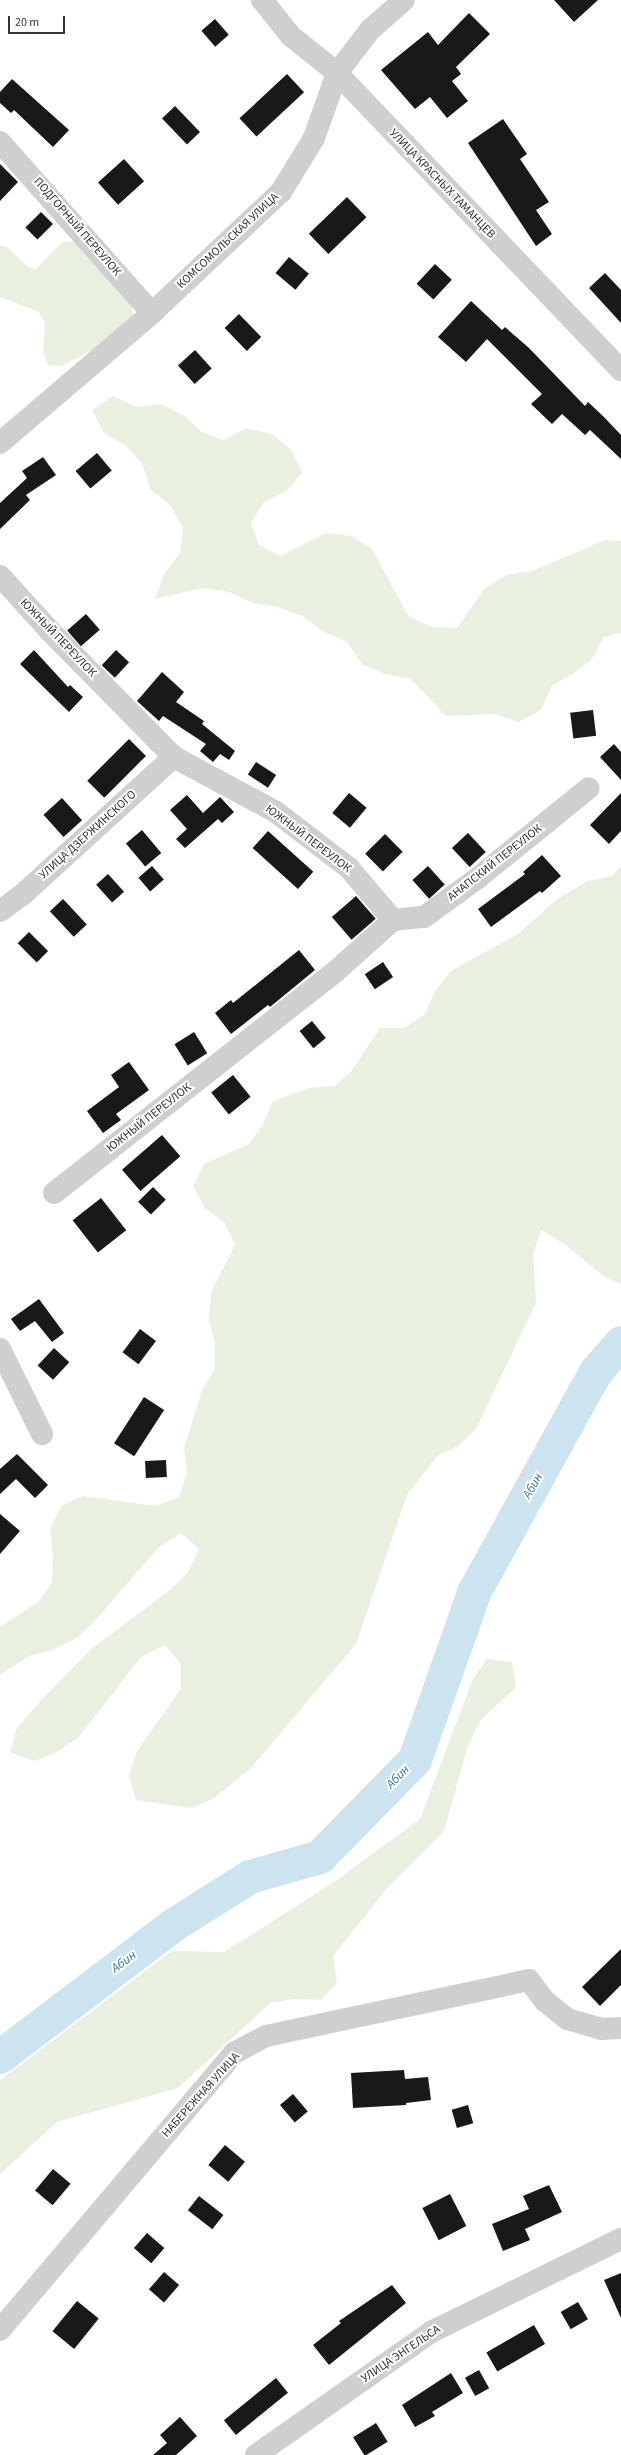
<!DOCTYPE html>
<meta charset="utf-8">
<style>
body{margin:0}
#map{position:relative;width:621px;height:2455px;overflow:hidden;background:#fff;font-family:"Source Sans 3",sans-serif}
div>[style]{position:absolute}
.green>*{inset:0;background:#e9f0e0}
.river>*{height:34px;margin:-17px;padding:0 17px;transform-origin:17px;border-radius:17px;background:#cce3f0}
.building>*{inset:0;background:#191919;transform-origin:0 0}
.minor>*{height:22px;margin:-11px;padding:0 11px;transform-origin:11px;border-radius:11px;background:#cfcfcf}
span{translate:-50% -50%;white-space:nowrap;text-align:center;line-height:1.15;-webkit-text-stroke:4px #fff;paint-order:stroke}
.street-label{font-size:12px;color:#323232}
.water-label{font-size:13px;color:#39799c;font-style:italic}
.scale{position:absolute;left:8px;top:16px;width:57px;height:18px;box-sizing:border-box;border:2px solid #323232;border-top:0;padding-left:5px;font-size:12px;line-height:14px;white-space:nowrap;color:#323232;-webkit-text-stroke:3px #fff;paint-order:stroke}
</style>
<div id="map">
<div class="green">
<i style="clip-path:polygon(74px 241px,131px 302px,133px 314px,126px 324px,96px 348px,61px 366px,48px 365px,43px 352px,45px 323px,39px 312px,0 297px,0 246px,7px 247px,25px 264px,35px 270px,62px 242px)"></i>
<i style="clip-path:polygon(113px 396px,136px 407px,161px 404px,183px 415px,202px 432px,224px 440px,246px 428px,272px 434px,291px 450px,302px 472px,288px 490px,264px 502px,251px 523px,259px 545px,280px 556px,326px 533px,351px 536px,372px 549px,409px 617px,432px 627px,457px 628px,485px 588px,507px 575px,532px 571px,605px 540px,621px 541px,621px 633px,604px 637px,592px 659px,574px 673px,552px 686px,541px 710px,519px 722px,495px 714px,446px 716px,411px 679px,385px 674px,362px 664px,347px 642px,322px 631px,302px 616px,278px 607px,252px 603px,229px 592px,204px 588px,154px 599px,165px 573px,180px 553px,183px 528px,170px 505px,151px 490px,142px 463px,125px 445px,104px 433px,92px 410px)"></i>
<i style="clip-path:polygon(621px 866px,621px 1284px,603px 1276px,563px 1243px,541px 1230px,533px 1254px,536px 1303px,476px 1429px,458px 1446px,437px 1456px,407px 1495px,356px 1644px,250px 1769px,213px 1799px,192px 1808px,136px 1800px,129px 1776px,137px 1751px,181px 1689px,181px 1664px,165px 1645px,141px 1657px,78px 1738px,57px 1752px,34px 1761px,10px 1752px,17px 1728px,34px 1708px,90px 1650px,171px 1589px,188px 1572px,199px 1549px,181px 1533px,158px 1548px,93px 1623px,75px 1639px,52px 1650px,29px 1656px,0 1675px,0 1627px,38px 1602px,52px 1582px,53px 1556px,50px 1529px,61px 1506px,82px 1496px,156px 1506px,179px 1497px,187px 1473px,184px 1448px,202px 1390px,215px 1369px,215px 1344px,209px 1319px,211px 1292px,235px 1245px,224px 1222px,205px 1208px,193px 1186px,204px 1164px,249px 1144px,263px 1124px,273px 1101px,309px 1088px,335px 1086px,352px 1070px,380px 1028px,404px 1028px,425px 1014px,435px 991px,451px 971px,519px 933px,557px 899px,588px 881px,612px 876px)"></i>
<i style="clip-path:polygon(487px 1659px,512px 1662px,516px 1687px,480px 1721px,468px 1745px,444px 1831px,388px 1887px,333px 1956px,337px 1982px,321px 2000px,294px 1999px,270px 2003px,178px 2088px,57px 2122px,0 2174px,0 2080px,172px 1951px,224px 1952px,334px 1882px,420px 1819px,473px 1679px)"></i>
</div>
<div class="river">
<i style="left:0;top:2057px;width:218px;rotate:-37.2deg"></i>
<i style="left:174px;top:1925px;width:90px;rotate:-32.3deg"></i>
<i style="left:250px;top:1877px;width:73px;rotate:-15.9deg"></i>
<i style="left:320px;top:1857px;width:136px;rotate:-45.6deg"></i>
<i style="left:415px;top:1760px;width:179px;rotate:-70.5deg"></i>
<i style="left:475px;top:1591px;width:250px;rotate:-61.1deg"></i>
<i style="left:596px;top:1372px;width:38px;rotate:-49deg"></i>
</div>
<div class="building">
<i style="clip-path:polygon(554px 0,598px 0,574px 22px)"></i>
<i style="clip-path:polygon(469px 13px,490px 34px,456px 67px,461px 74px,452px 81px,468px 101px,447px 118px,430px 97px,415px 109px,381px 70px,428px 32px,438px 45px)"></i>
<i style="left:215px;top:19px;width:21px;height:18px;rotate:49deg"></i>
<i style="left:287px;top:74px;width:25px;height:65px;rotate:47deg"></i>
<i style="clip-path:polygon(12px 79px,69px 130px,53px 147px,14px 110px,11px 113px,0 103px,0 92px)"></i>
<i style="left:175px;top:106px;width:36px;height:18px;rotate:46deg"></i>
<i style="clip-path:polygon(503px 119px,527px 154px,520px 159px,549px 202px,536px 210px,552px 234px,536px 246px,468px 143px)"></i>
<i style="left:124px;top:159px;width:30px;height:35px;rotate:48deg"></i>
<i style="clip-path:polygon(0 164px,18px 182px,0 201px)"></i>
<i style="left:347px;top:197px;width:28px;height:53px;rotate:46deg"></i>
<i style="left:41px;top:212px;width:17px;height:22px;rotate:45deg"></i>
<i style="left:289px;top:257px;width:26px;height:21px;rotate:40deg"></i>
<i style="left:435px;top:264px;width:23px;height:27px;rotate:43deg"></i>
<i style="clip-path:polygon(605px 273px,621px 290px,621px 323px,589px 288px)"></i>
<i style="clip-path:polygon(471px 301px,502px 330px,505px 327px,529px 348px,585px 406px,588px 402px,603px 416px,621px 435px,621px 459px,590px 430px,585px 435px,562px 414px,552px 424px,531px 404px,542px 394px,487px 339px,466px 362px,438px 337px)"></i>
<i style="left:239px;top:314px;width:32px;height:20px;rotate:46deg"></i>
<i style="left:195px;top:350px;width:25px;height:23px;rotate:48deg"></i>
<i style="left:97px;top:453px;width:23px;height:28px;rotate:50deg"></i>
<i style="clip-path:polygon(43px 457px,56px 475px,26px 495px,30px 500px,0 529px,0 503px,27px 478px,22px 471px)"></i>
<i style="left:86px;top:614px;width:21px;height:25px;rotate:49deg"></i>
<i style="clip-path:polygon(34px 650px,68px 687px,70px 685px,83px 697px,69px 712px,20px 664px)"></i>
<i style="left:116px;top:650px;width:18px;height:21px;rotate:43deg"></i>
<i style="clip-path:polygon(162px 672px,184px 692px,176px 702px,204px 721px,202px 724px,235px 751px,229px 760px,220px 754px,213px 762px,200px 751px,206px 744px,163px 716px,159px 721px,137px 701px)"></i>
<i style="left:593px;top:710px;width:26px;height:23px;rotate:83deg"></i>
<i style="left:129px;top:739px;width:24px;height:59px;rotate:45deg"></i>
<i style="clip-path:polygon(614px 744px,621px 752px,621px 780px,600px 757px)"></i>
<i style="left:256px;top:762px;width:24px;height:15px;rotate:33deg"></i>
<i style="left:349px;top:793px;width:23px;height:26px;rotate:40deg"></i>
<i style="clip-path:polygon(621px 793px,621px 831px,609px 844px,590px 825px)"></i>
<i style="clip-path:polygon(187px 795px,203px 813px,220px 797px,234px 812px,222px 823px,218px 819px,185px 848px,176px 839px,187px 829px,170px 810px)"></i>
<i style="left:62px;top:798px;width:30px;height:25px;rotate:48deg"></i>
<i style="left:142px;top:830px;width:30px;height:21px;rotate:50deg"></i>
<i style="left:268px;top:831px;width:61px;height:23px;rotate:42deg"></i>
<i style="left:468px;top:833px;width:26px;height:22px;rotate:47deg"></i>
<i style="left:385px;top:834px;width:25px;height:28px;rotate:45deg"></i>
<i style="clip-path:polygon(542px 855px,561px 876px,542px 893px,540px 891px,491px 927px,478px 909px,525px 874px,523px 872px)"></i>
<i style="left:152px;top:866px;width:18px;height:18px;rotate:49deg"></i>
<i style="left:428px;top:866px;width:25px;height:21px;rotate:48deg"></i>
<i style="left:108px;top:874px;width:24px;height:16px;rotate:48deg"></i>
<i style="left:356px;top:896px;width:30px;height:32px;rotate:49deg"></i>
<i style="left:63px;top:899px;width:35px;height:18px;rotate:47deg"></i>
<i style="left:29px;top:932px;width:27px;height:16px;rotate:45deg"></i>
<i style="clip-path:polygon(299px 950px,315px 970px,270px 1007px,268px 1005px,231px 1034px,215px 1013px,231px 1000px,233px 1003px)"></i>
<i style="left:383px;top:962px;width:18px;height:22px;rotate:56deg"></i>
<i style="left:312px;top:1021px;width:22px;height:16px;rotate:51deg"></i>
<i style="left:194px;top:1032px;width:25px;height:23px;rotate:58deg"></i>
<i style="clip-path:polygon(129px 1062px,149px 1090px,116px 1114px,121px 1120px,103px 1133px,87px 1111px,119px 1087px,111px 1075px)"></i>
<i style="left:233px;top:1075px;width:28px;height:28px;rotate:51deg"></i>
<i style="left:162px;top:1135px;width:28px;height:53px;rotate:49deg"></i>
<i style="left:153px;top:1187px;width:18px;height:21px;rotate:45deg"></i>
<i style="left:101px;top:1198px;width:41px;height:36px;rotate:52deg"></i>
<i style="clip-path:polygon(39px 1299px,64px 1333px,52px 1342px,35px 1321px,20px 1331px,11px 1319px)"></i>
<i style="left:140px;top:1329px;width:20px;height:29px;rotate:37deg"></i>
<i style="left:54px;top:1348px;width:21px;height:24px;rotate:43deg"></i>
<i style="left:144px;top:1397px;width:24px;height:55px;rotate:33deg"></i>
<i style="clip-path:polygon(17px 1454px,48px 1485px,35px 1498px,16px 1479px,0 1494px,0 1469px)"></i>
<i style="left:166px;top:1460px;width:17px;height:21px;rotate:87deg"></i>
<i style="clip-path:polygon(0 1514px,20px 1531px,0 1554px)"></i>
<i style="clip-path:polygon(621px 1949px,621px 1985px,600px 2006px,582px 1987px)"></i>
<i style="clip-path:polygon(404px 2070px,405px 2079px,428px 2077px,431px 2100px,406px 2103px,406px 2105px,353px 2108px,351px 2073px)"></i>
<i style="left:293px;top:2094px;width:23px;height:17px;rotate:50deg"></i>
<i style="left:468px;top:2105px;width:19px;height:17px;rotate:74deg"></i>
<i style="left:225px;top:2145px;width:26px;height:26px;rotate:40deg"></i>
<i style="left:53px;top:2169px;width:23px;height:28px;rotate:40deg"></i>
<i style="clip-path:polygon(549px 2185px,562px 2212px,525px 2229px,530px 2240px,503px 2251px,492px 2224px,529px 2209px,523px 2196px)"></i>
<i style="left:450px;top:2194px;width:36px;height:31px;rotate:63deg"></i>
<i style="left:199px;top:2196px;width:31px;height:18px;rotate:38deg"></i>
<i style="left:147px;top:2233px;width:23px;height:20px;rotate:41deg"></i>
<i style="left:164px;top:2272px;width:20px;height:23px;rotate:41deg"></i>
<i style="clip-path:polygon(621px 2273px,621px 2318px,604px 2280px)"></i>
<i style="clip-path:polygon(392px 2285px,406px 2303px,329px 2365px,313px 2345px,341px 2323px,339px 2321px)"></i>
<i style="left:77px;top:2301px;width:28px;height:39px;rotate:39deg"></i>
<i style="left:578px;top:2302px;width:20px;height:20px;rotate:60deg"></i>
<i style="left:534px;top:2325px;width:22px;height:55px;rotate:60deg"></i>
<i style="left:479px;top:2370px;width:21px;height:16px;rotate:61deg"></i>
<i style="clip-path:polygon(451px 2373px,463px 2393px,432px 2412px,435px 2416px,415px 2427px,402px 2405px)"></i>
<i style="left:276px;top:2378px;width:19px;height:67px;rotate:51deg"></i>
<i style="clip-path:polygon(180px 2417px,197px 2436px,176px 2455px,153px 2455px,167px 2443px,160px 2435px)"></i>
<i style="left:376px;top:2423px;width:22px;height:27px;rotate:58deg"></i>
</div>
<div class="minor">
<i style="left:262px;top:0;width:46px;rotate:51.1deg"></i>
<i style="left:291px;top:36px;width:59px;rotate:38.8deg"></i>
<i style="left:337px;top:73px;width:411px;rotate:46.3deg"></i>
<i style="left:0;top:142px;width:229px;rotate:48.4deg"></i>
<i style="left:0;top:443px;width:200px;rotate:-40.5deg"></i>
<i style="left:152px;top:313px;width:177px;rotate:-43.2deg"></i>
<i style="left:281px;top:192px;width:63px;rotate:-58.6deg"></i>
<i style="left:314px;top:138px;width:69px;rotate:-70.5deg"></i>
<i style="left:337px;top:73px;width:54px;rotate:-52.5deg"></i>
<i style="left:370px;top:30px;width:45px;rotate:-41.4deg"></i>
<i style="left:0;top:576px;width:74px;rotate:47.7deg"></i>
<i style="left:50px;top:631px;width:177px;rotate:45.5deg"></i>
<i style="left:174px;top:757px;width:116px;rotate:28.3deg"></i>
<i style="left:276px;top:812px;width:92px;rotate:37.5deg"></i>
<i style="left:349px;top:868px;width:68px;rotate:49.8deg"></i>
<i style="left:0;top:911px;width:26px;rotate:-36deg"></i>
<i style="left:21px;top:896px;width:207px;rotate:-42.3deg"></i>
<i style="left:393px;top:920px;width:31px;rotate:-6deg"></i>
<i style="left:424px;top:917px;width:68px;rotate:-36deg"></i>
<i style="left:479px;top:877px;width:141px;rotate:-39deg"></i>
<i style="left:54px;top:1193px;width:359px;rotate:-38.2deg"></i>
<i style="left:336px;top:971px;width:76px;rotate:-41.8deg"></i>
<i style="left:0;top:1349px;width:95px;rotate:63.7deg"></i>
<i style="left:0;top:2330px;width:363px;rotate:-49.8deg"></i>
<i style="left:234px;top:2053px;width:36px;rotate:-28deg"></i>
<i style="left:266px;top:2036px;width:269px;rotate:-12deg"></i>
<i style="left:529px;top:1980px;width:26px;rotate:53deg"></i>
<i style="left:545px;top:2001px;width:28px;rotate:39deg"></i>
<i style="left:567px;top:2019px;width:35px;rotate:16deg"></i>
<i style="left:601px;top:2029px;width:20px;rotate:-3deg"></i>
<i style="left:256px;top:2455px;width:214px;rotate:-35.1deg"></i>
<i style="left:431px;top:2332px;width:212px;rotate:-26.1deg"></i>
</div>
<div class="street-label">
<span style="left:442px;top:184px;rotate:46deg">УЛИЦА КРАСНЫХ ТАМАНЦЕВ</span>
<span style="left:77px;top:227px;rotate:49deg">ПОДГОРНЫЙ ПЕРЕУЛОК</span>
<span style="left:228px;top:241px;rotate:-43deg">КОМСОМОЛЬСКАЯ УЛИЦА</span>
<span style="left:58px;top:638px;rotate:46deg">ЮЖНЫЙ ПЕРЕУЛОК</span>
<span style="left:88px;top:835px;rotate:-42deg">УЛИЦА ДЗЕРЖИНСКОГО</span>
<span style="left:308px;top:839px;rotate:37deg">ЮЖНЫЙ ПЕРЕУЛОК</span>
<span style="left:495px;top:863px;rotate:-38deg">АНАПСКИЙ ПЕРЕУЛОК</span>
<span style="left:149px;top:1118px;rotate:-38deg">ЮЖНЫЙ ПЕРЕУЛОК</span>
<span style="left:201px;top:2095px;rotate:-48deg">НАБЕРЕЖНАЯ УЛИЦА</span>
<span style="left:401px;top:2354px;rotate:-34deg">УЛИЦА ЭНГЕЛЬСА</span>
</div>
<div class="water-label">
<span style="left:533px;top:1486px;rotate:-61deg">Абин</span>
<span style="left:398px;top:1777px;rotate:-46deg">Абин</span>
<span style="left:124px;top:1962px;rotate:-37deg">Абин</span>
</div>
<div class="scale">20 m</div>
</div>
